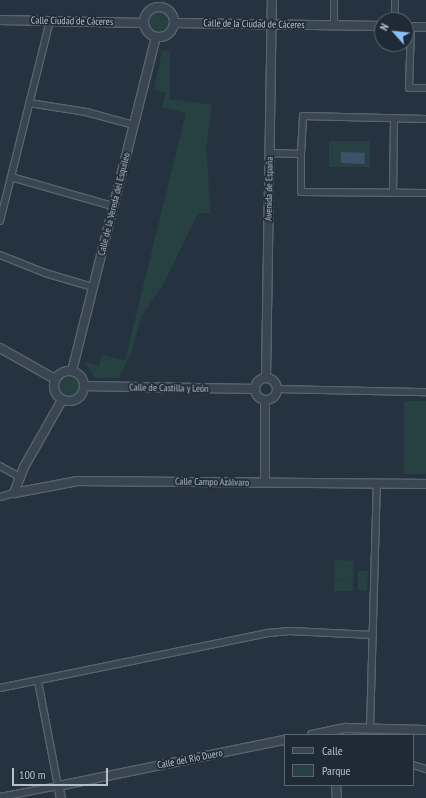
<!DOCTYPE html>
<meta charset="utf-8">
<style>
body{margin:0}
#map{position:relative;width:426px;height:798px;overflow:hidden;background:#253341;font-family:"PT Sans Narrow",sans-serif}
div>[style]{position:absolute}
.green>*{inset:0;background:#274142;transform-origin:0 0}
.round{border-radius:50%}
.water>*{inset:0;background:#3b526a;transform-origin:0 0}
.roads{filter:drop-shadow(1px 0 #57636e) drop-shadow(-1px 0 #57636e) drop-shadow(0 1px #57636e) drop-shadow(0 -1px #57636e)}
.minor>*{height:6px;margin:-3px;padding:0 3px;transform-origin:3px;border-radius:3px;background:#394550}
.tertiary>*{height:8px;margin:-4px;padding:0 4px;transform-origin:4px;border-radius:4px;background:#394550}
.tertiary>.ring{margin:-4px;padding:0;box-sizing:content-box;background:none;border:8px solid #394550;border-radius:50%}
span{translate:-50% -50%;white-space:nowrap;text-align:center;line-height:1.15;-webkit-text-stroke:3.5px #1e2a36;paint-order:stroke}
.street-label{font-size:10px;color:#b6c0cb}
.legend{position:absolute;left:284px;top:734px;width:130px;height:52px;box-sizing:border-box;background:#1e2a36;border:1px solid #5b6672;margin:0;padding:5px 7px;list-style:none;font-size:12px;color:#b6c0cb}
.legend li{display:flex;align-items:center;gap:8px;height:20px}
.legend b{width:20px;border:1px solid #5b6672}
.north{position:absolute;left:374px;top:12px;width:40px;height:40px;box-sizing:border-box;background:#1e2a36;border:1px solid #5b6672;border-radius:50%;rotate:297deg;font-size:11px;font-weight:700;line-height:16px;text-align:center;color:#b6c0cb}
.north::after{content:'';display:block;margin:auto;width:14px;height:18px;background:#8cc0f9;clip-path:polygon(50% 0,100% 100%,50% 72%,0 100%)}
.scale{position:absolute;left:12px;top:768px;width:96px;height:18px;box-sizing:border-box;border:2px solid #b6c0cb;border-top:0;padding-left:5px;font-size:12px;line-height:14px;white-space:nowrap;color:#b6c0cb;-webkit-text-stroke:3px #1e2a36;paint-order:stroke}
</style>
<div id="map">
<div class="green">
<i class="round" style="left:147px;top:10px;width:24px;height:24px"></i>
<i style="clip-path:polygon(162px 51px,170px 51px,170px 99px,212px 105px,206px 148px,211px 213px,198px 213px,163px 285px,141px 317px,132px 351px,119px 378px,95px 378px,85px 362px,99px 366px,102px 355px,125px 360px,186px 113px,162px 107px,166px 93px,154px 90px)"></i>
<i style="left:329px;top:141px;width:41px;height:26px"></i>
<i class="round" style="left:57px;top:374px;width:24px;height:24px"></i>
<i style="left:404px;top:401px;width:22px;height:73px"></i>
<i style="left:335px;top:560px;width:19px;height:20px;rotate:3deg"></i>
<i style="clip-path:polygon(358px 571px,368px 571px,367px 591px,358px 590px)"></i>
<i style="left:334px;top:581px;width:19px;height:10px"></i>
</div>
<div class="water">
<i style="left:341px;top:152px;width:24px;height:11px;rotate:2deg"></i>
</div>
<div class="roads">
<div class="minor">
<i style="left:395px;top:20px;width:20px;rotate:-90deg"></i>
<i style="left:334px;top:26px;width:26px;rotate:-90deg"></i>
<i style="left:411px;top:27px;width:61px;rotate:91.9deg"></i>
<i style="left:409px;top:88px;width:17px"></i>
<i style="left:29px;top:103px;width:58px;rotate:9deg"></i>
<i style="left:86px;top:112px;width:50px;rotate:15.2deg"></i>
<i style="left:426px;top:119px;width:123px;rotate:-178.6deg"></i>
<i style="left:303px;top:116px;width:38px;rotate:93deg"></i>
<i style="left:301px;top:154px;width:38px;rotate:90deg"></i>
<i style="left:301px;top:192px;width:125px;rotate:0.5deg"></i>
<i style="left:269px;top:153px;width:32px;rotate:2deg"></i>
<i style="left:11px;top:177px;width:106px;rotate:15.9deg"></i>
<i style="left:393px;top:193px;width:74px;rotate:-89.2deg"></i>
<i style="left:0;top:221px;width:206px;rotate:-76deg"></i>
<i style="left:0;top:255px;width:48px;rotate:21.8deg"></i>
<i style="left:45px;top:273px;width:50px;rotate:16.3deg"></i>
<i style="left:278px;top:389px;width:148px;rotate:1.2deg"></i>
<i style="left:0;top:466px;width:23px;rotate:29deg"></i>
<i style="left:0;top:497px;width:15px;rotate:-16deg"></i>
<i style="left:0;top:688px;width:275px;rotate:-11.6deg"></i>
<i style="left:269px;top:633px;width:20px;rotate:-6deg"></i>
<i style="left:289px;top:631px;width:84px;rotate:2.7deg"></i>
<i style="left:370px;top:729px;width:245px;rotate:-88.4deg"></i>
<i style="left:413px;top:765px;width:14px;rotate:17deg"></i>
<i style="left:0;top:797px;width:59px;rotate:-10.7deg"></i>
<i style="left:58px;top:786px;width:107px;rotate:-100.8deg"></i>
</div>
<div class="tertiary">
<i class="ring" style="left:144px;top:7px;width:22px;height:22px"></i>
<i style="left:0;top:20px;width:144px;rotate:1.2deg"></i>
<i style="left:175px;top:23px;width:207px;rotate:0.8deg"></i>
<i style="left:406px;top:27px;width:20px"></i>
<i style="left:0;top:348px;width:63px;rotate:29.4deg"></i>
<i class="ring" style="left:54px;top:371px;width:22px;height:22px"></i>
<i style="left:72px;top:371px;width:344px;rotate:-75.9deg"></i>
<i style="left:266px;top:377px;width:377px;rotate:-89.1deg"></i>
<i class="ring" style="left:255px;top:378px;width:14px;height:14px"></i>
<i style="left:85px;top:386px;width:168px;rotate:1deg"></i>
<i style="left:265px;top:482px;width:80px;rotate:-90deg"></i>
<i style="left:14px;top:493px;width:65px;rotate:-10.6deg"></i>
<i style="left:78px;top:481px;width:348px;rotate:0.5deg"></i>
<i style="left:14px;top:493px;width:28px;rotate:-69deg"></i>
<i style="left:24px;top:467px;width:77px;rotate:-60.4deg"></i>
<i style="left:312px;top:735px;width:34px;rotate:-12deg"></i>
<i style="left:345px;top:728px;width:81px;rotate:1.4deg"></i>
<i style="left:336px;top:785px;width:13px;rotate:86deg"></i>
<i style="left:61px;top:798px;width:12px;rotate:-104deg"></i>
<i style="left:58px;top:786px;width:232px;rotate:-11.5deg"></i>
</div>
</div>
<div class="street-label">
<span style="left:72px;top:21px;rotate:1deg">Calle Ciudad de Cáceres</span>
<span style="left:254px;top:24px;rotate:1deg">Calle de la Ciudad de Cáceres</span>
<span style="left:269px;top:189px;rotate:-89deg">Avenida de España</span>
<span style="left:114px;top:204px;rotate:-76deg">Calle de la Vereda del Esquileo</span>
<span style="left:169px;top:388px;rotate:1deg">Calle de Castilla y León</span>
<span style="left:212px;top:482px;rotate:1deg">Calle Campo Azálvaro</span>
<span style="left:190px;top:759px;rotate:-11deg">Calle del Río Duero</span>
</div>
<ul class="legend">
<li><b style="height:5px;background:#394550"></b>Calle</li>
<li><b style="height:11px;background:#274142"></b>Parque</li>
</ul>
<div class="north">N</div>
<div class="scale">100 m</div>
</div>
